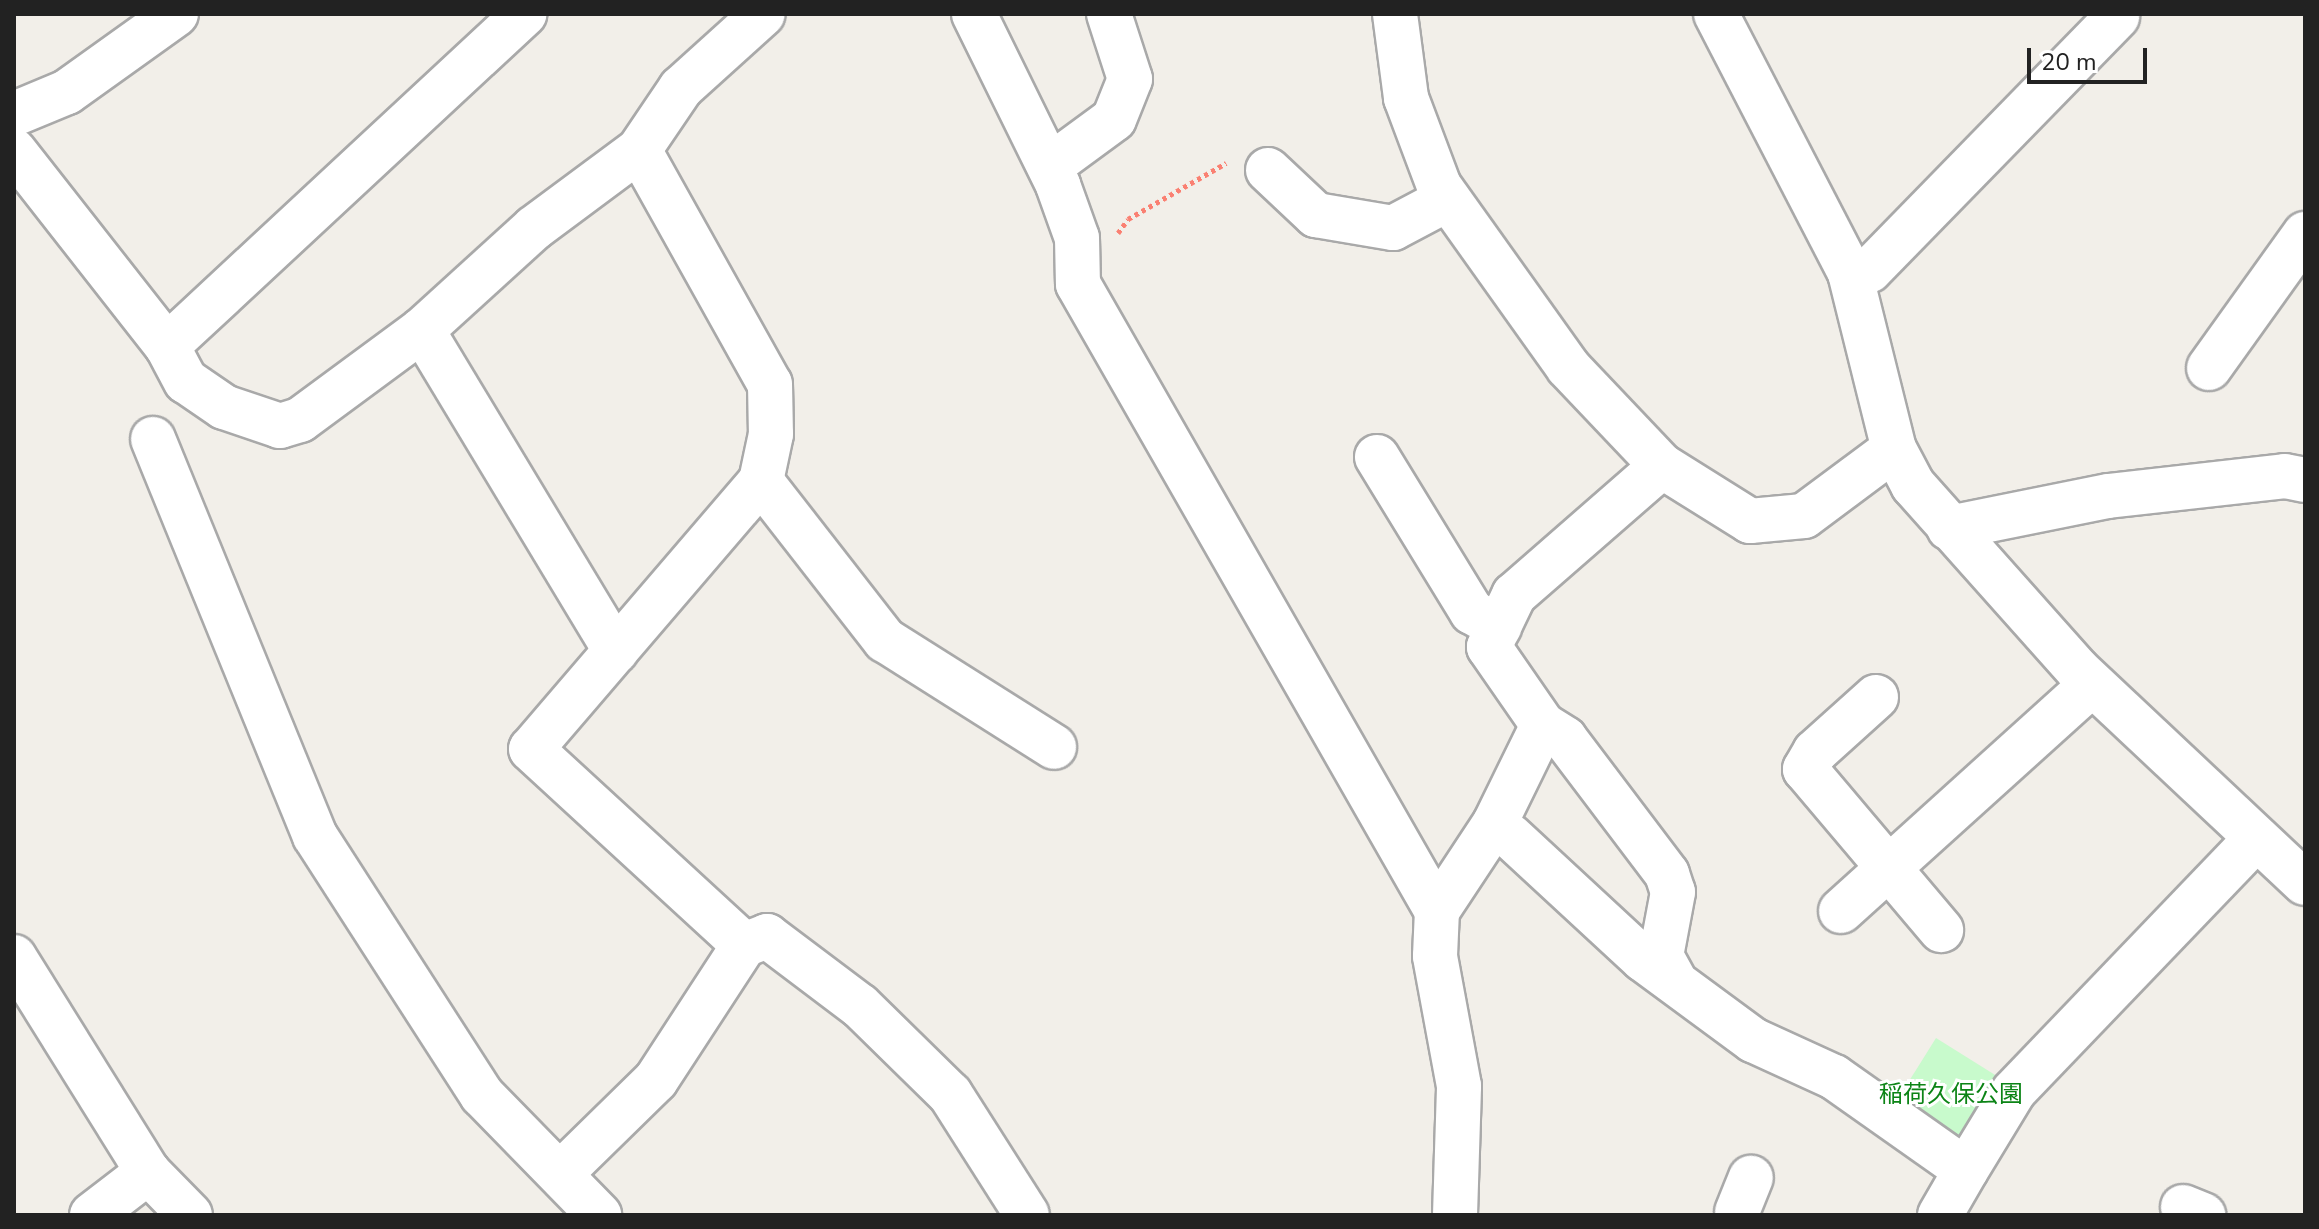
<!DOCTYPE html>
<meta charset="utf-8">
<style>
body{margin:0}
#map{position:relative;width:2319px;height:1229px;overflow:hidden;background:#f2efe9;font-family:"Nunito Sans","Noto Sans JP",sans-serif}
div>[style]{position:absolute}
.park>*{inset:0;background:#c8facc;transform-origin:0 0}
.path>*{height:5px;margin-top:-2.5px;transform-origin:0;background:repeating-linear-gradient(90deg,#fa8072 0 4px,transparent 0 8px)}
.roads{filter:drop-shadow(2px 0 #a9a9a9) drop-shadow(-2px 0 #a9a9a9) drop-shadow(0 2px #a9a9a9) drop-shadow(0 -2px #a9a9a9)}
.minor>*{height:44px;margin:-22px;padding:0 22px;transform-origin:22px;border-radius:22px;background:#fff}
span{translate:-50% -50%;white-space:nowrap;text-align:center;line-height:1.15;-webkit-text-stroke:6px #fff;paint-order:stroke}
.park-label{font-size:24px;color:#0c8416}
.frame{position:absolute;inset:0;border:16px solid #222;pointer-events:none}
.scale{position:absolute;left:2027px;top:48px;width:120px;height:36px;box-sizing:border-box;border:4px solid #222;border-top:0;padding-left:10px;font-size:24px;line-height:28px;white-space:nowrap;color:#222;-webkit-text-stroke:6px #fff;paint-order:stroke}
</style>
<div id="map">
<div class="park">
<i style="left:1936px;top:1038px;width:83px;height:80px;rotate:32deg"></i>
</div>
<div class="path">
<i style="left:1118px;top:233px;width:17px;rotate:-54deg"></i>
<i style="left:1128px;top:219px;width:113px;rotate:-29.7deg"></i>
</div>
<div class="roads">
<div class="minor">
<i style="left:974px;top:14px;width:191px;rotate:63.8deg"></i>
<i style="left:1058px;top:185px;width:56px;rotate:70.3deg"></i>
<i style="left:1077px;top:238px;width:46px;rotate:88.8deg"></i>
<i style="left:1078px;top:284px;width:723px;rotate:60.21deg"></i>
<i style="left:1395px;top:14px;width:85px;rotate:82.5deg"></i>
<i style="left:1406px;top:98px;width:94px;rotate:69.4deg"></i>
<i style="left:1439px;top:186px;width:222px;rotate:54.5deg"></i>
<i style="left:1568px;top:367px;width:137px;rotate:46.5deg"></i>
<i style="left:1716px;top:14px;width:292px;rotate:62.6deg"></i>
<i style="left:1850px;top:273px;width:181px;rotate:76deg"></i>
<i style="left:1894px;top:449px;width:41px;rotate:62.2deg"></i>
<i style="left:1913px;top:485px;width:248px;rotate:48.3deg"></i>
<i style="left:2078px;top:670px;width:311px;rotate:43.2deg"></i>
<i style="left:14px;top:114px;width:57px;rotate:-22.5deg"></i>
<i style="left:67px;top:92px;width:134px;rotate:-35.6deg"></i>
<i style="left:639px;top:150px;width:268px;rotate:60.8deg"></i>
<i style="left:770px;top:384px;width:50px;rotate:88.9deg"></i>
<i style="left:771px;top:434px;width:48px;rotate:102deg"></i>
<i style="left:761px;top:481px;width:353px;rotate:130.6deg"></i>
<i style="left:531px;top:749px;width:289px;rotate:42.6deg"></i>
<i style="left:14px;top:151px;width:248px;rotate:51.9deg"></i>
<i style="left:167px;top:346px;width:488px;rotate:-42.9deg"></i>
<i style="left:1050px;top:166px;width:79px;rotate:-36.3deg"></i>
<i style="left:1114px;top:119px;width:43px;rotate:-68.2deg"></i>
<i style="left:1130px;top:79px;width:68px;rotate:-107.9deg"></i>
<i style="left:1268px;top:170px;width:66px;rotate:43.2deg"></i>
<i style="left:1316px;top:215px;width:78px;rotate:9.6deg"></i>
<i style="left:1393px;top:228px;width:62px;rotate:-27.8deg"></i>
<i style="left:1850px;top:273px;width:20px;rotate:-9deg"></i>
<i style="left:1870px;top:270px;width:354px;rotate:-45.7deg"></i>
<i style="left:422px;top:330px;width:375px;rotate:58.9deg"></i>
<i style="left:167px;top:346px;width:40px;rotate:62deg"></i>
<i style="left:186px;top:381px;width:46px;rotate:34.4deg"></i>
<i style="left:224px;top:407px;width:59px;rotate:18.7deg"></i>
<i style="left:280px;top:426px;width:21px;rotate:-17deg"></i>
<i style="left:300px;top:420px;width:152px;rotate:-36.4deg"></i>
<i style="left:422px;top:330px;width:151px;rotate:-42.3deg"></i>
<i style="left:534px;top:228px;width:131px;rotate:-36.6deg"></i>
<i style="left:639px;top:150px;width:75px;rotate:-55.9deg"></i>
<i style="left:681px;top:88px;width:110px;rotate:-42.1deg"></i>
<i style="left:2209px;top:368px;width:165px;rotate:-54.4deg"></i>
<i style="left:153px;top:439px;width:429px;rotate:67.8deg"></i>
<i style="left:315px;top:836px;width:308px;rotate:57.2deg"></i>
<i style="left:482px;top:1095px;width:168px;rotate:45.7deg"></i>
<i style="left:1377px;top:457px;width:182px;rotate:58.5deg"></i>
<i style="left:1472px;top:612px;width:31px;rotate:29deg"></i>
<i style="left:761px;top:481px;width:202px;rotate:52.1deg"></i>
<i style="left:885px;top:640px;width:200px;rotate:32.3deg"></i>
<i style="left:1949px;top:528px;width:162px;rotate:-11.4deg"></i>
<i style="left:2108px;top:496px;width:178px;rotate:-6.4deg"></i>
<i style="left:2285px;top:476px;width:20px;rotate:11deg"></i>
<i style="left:1876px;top:697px;width:82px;rotate:138deg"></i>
<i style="left:1815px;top:752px;width:20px;rotate:120deg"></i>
<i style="left:1805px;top:769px;width:211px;rotate:49.8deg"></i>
<i style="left:1543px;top:725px;width:26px;rotate:32deg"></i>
<i style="left:1565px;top:739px;width:169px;rotate:52.9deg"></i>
<i style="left:1667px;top:874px;width:19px;rotate:72deg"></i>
<i style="left:1673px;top:892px;width:65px;rotate:100.6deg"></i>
<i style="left:1661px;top:956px;width:25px;rotate:61deg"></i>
<i style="left:1510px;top:836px;width:181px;rotate:42.8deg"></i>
<i style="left:1643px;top:959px;width:137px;rotate:36.4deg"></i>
<i style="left:1753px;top:1040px;width:89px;rotate:24.6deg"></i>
<i style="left:1834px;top:1077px;width:161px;rotate:35.2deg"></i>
<i style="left:1966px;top:1170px;width:92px;rotate:-58.7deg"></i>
<i style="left:2014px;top:1091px;width:347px;rotate:-46.2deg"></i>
<i style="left:1841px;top:911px;width:338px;rotate:-42.1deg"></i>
<i style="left:14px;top:957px;width:253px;rotate:58.1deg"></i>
<i style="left:148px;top:1172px;width:60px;rotate:45.7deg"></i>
<i style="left:560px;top:1174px;width:134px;rotate:-44.4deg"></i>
<i style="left:656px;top:1080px;width:161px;rotate:-56.9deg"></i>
<i style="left:744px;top:945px;width:25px;rotate:-21deg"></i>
<i style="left:767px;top:936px;width:116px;rotate:37deg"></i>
<i style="left:860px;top:1006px;width:126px;rotate:44.4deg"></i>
<i style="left:950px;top:1094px;width:143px;rotate:57.5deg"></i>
<i style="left:2183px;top:1207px;width:22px;rotate:22deg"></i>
<i style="left:1737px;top:1212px;width:37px;rotate:-68deg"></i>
<i style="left:92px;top:1215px;width:71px;rotate:-37.5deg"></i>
<i style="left:1455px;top:1215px;width:129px;rotate:-88.2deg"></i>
<i style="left:1459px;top:1086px;width:132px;rotate:-100.5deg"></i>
<i style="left:1435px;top:956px;width:45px;rotate:-87.5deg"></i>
<i style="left:1437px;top:911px;width:105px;rotate:-56.6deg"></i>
<i style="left:1495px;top:823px;width:109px;rotate:-63.9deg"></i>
<i style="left:1543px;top:725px;width:95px;rotate:-124.7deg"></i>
<i style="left:1489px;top:647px;width:58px;rotate:-64.3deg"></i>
<i style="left:1514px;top:595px;width:196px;rotate:-41.1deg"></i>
<i style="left:1662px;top:466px;width:104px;rotate:32deg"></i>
<i style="left:1750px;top:521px;width:54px;rotate:-5.3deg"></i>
<i style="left:1804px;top:516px;width:112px;rotate:-36.7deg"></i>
<i style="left:1940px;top:1215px;width:52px;rotate:-60deg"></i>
</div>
</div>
<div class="park-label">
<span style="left:1951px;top:1095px">稲荷久保公園</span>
</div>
<div class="frame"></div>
<div class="scale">20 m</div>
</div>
